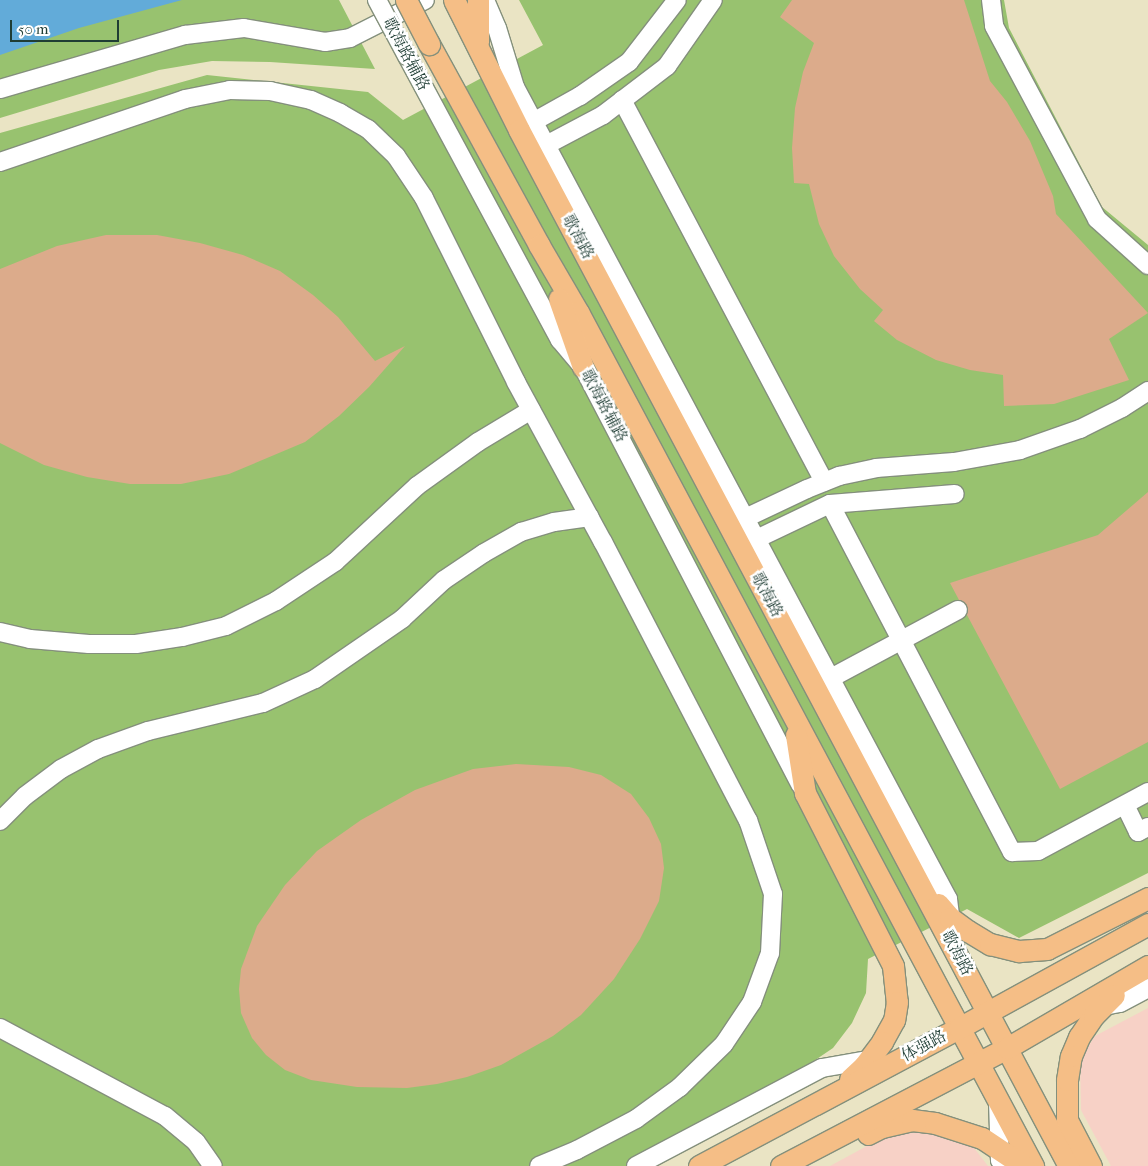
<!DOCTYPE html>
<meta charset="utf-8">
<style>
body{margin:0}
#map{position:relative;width:1148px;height:1166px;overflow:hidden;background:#eae4c4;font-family:"IM FELL French Canon","Noto Serif SC",serif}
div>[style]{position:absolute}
.built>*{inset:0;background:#f7d1c6}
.green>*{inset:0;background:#98c26f}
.water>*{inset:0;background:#62abd9}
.building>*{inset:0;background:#dcab8b}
.roads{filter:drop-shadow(1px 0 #84907c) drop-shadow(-1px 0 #84907c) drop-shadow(0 1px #84907c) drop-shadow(0 -1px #84907c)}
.minor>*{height:18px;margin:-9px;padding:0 9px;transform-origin:9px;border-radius:9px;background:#fff}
.major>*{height:21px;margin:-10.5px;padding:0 10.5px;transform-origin:10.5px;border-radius:10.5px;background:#f5be86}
.bridges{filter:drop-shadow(1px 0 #84907c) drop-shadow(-1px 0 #84907c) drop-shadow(0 1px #84907c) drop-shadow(0 -1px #84907c)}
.minor-bridge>*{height:18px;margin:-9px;padding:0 9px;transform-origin:9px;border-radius:9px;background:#fff}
.major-bridge>*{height:21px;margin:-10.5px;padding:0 10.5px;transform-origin:10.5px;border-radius:10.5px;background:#f5be86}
span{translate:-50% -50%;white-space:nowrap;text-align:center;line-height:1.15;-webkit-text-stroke:5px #fff;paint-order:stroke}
.street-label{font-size:16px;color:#1f3d34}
.scale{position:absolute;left:10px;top:20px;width:109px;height:22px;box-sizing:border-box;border:2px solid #1f3d34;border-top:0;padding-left:6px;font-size:15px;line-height:18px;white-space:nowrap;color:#1f3d34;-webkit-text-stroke:4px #fff;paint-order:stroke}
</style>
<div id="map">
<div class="built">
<i style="clip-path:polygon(1148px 1008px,1148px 1166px,1111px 1166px,1081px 1110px,1080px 1059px,1095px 1036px)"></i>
<i style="clip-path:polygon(934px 1130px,971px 1144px,988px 1166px,830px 1166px,891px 1133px)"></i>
</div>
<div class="green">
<i style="clip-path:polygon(0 0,339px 0,375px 69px,270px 62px,212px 61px,159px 70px,0 118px)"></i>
<i style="clip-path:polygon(519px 0,1004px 0,1009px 28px,1102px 207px,1148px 245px,1148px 873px,1019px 938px,967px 909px,868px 959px,866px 993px,852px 1023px,833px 1048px,799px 1071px,635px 1166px,0 1166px,0 133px,207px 75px,368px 92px,403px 120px,543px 45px)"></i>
</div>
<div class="water">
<i style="clip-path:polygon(0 0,182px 0,79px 28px,0 55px)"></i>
</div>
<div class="building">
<i style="clip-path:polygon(792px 0,964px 0,990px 81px,1007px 102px,1030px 141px,1053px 196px,1056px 214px,1148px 313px,1109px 339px,1129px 380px,1054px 404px,1004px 406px,1003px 375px,970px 370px,936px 360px,897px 340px,874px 321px,883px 310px,860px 289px,834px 256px,819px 224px,809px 184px,794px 183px,792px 148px,795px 108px,803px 72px,814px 43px,780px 17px)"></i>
<i style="clip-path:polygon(106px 235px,157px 235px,200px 243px,243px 255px,280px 271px,313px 295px,338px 317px,375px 361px,405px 346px,369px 387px,339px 416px,305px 442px,229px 474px,181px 484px,130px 484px,87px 477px,44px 465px,0 443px,0 269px,57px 246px)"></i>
<i style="clip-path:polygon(1148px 492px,1148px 742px,1060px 789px,967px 615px,967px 605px,959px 600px,950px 583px,1098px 535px)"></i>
<i style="clip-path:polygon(516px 764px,569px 767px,601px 775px,631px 794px,649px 818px,661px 844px,664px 868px,659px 901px,640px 939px,614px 979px,581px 1015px,553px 1036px,501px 1065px,467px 1077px,437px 1084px,407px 1088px,357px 1087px,311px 1080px,285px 1070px,266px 1055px,252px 1038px,241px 1013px,239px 989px,241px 969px,257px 926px,285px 885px,317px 851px,361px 820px,415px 790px,473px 769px)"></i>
</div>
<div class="roads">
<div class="minor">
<i style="left:485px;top:0;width:30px;rotate:67deg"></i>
<i style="left:497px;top:28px;width:62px;rotate:73deg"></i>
<i style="left:515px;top:87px;width:920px;rotate:61.93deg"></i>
<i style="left:948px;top:899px;width:24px;rotate:83deg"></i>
<i style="left:991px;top:0;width:26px;rotate:83deg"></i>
<i style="left:994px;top:26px;width:219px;rotate:61.9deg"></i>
<i style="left:1097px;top:219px;width:69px;rotate:42deg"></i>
<i style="left:407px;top:56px;width:323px;rotate:61.7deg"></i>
<i style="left:560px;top:340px;width:35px;rotate:50deg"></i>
<i style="left:583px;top:367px;width:471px;rotate:62.5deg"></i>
<i style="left:0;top:89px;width:193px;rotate:-16.3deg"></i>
<i style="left:185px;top:35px;width:59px;rotate:-6.8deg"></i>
<i style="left:244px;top:28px;width:82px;rotate:9.8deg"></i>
<i style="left:325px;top:42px;width:25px;rotate:-9deg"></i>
<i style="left:350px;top:38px;width:84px;rotate:-26.9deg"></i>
<i style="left:622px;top:100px;width:432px;rotate:62.1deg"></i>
<i style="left:524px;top:127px;width:64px;rotate:-29deg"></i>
<i style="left:580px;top:96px;width:60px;rotate:-34.8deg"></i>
<i style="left:629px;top:62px;width:78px;rotate:-52.3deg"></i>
<i style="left:535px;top:151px;width:77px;rotate:-27.9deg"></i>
<i style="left:603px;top:115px;width:81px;rotate:-37.4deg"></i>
<i style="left:667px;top:66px;width:80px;rotate:-55.1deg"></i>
<i style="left:0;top:162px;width:195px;rotate:-18.8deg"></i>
<i style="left:185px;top:99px;width:46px;rotate:-11.3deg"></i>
<i style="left:230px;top:90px;width:40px;rotate:1.4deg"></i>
<i style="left:270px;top:91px;width:42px;rotate:12.4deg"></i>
<i style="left:311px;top:100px;width:32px;rotate:24deg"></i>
<i style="left:340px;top:113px;width:32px;rotate:30deg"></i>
<i style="left:368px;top:129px;width:39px;rotate:44deg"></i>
<i style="left:396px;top:156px;width:50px;rotate:56.3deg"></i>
<i style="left:424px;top:198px;width:206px;rotate:63.4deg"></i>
<i style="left:516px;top:382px;width:182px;rotate:61.5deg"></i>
<i style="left:603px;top:542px;width:314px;rotate:62.5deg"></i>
<i style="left:748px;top:820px;width:78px;rotate:71.3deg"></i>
<i style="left:773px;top:894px;width:59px;rotate:92.9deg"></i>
<i style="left:770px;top:953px;width:52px;rotate:110.2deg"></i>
<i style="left:752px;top:1002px;width:50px;rotate:123.7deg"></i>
<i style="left:724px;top:1044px;width:62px;rotate:135.7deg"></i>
<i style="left:680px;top:1087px;width:54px;rotate:144deg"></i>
<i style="left:636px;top:1119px;width:67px;rotate:152.3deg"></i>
<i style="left:577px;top:1150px;width:41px;rotate:157.2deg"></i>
<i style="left:830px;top:504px;width:393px;rotate:62.4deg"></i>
<i style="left:1012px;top:852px;width:26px;rotate:-2deg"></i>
<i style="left:1038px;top:851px;width:125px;rotate:-28.2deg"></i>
<i style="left:737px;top:522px;width:77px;rotate:-25.2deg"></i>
<i style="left:807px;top:489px;width:35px;rotate:-22deg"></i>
<i style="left:839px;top:476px;width:38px;rotate:-12deg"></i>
<i style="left:876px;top:468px;width:78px;rotate:-4.4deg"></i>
<i style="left:954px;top:462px;width:67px;rotate:-10.3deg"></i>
<i style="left:1020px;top:450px;width:64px;rotate:-19.3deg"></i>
<i style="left:1080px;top:429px;width:47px;rotate:-26.6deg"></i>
<i style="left:1122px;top:408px;width:31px;rotate:-33deg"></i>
<i style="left:746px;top:544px;width:93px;rotate:-25.5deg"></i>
<i style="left:830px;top:504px;width:125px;rotate:-4.6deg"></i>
<i style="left:0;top:632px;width:31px;rotate:13deg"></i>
<i style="left:30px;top:639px;width:59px;rotate:4.8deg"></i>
<i style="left:89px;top:644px;width:47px"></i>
<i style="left:136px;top:644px;width:47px;rotate:-8.7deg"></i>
<i style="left:182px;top:637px;width:45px;rotate:-14deg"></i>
<i style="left:226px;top:626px;width:56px;rotate:-26.6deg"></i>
<i style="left:276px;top:601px;width:71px;rotate:-33.5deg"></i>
<i style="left:335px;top:562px;width:112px;rotate:-42.8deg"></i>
<i style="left:417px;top:486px;width:75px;rotate:-35.8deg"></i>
<i style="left:478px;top:442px;width:62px;rotate:-31.1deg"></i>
<i style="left:831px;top:678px;width:144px;rotate:-28.2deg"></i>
<i style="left:1125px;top:805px;width:30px;rotate:64deg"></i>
<i style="left:1138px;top:832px;width:11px;rotate:-27deg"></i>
<i style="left:0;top:821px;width:35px;rotate:-45deg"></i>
<i style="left:25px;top:796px;width:45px;rotate:-36.9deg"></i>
<i style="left:61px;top:769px;width:42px;rotate:-28.4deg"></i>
<i style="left:98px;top:749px;width:53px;rotate:-19.8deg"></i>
<i style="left:148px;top:731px;width:118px;rotate:-13.7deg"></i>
<i style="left:263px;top:703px;width:57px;rotate:-24.8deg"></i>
<i style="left:315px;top:679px;width:106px;rotate:-34.6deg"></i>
<i style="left:402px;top:619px;width:57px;rotate:-42.9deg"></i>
<i style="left:444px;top:580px;width:48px;rotate:-34deg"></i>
<i style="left:484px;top:553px;width:43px;rotate:-29.6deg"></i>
<i style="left:521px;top:532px;width:34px;rotate:-17deg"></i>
<i style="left:554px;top:522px;width:36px;rotate:-8deg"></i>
<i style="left:1099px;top:1007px;width:21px;rotate:-11deg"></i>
<i style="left:1120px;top:1003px;width:32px;rotate:-28deg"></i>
<i style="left:0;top:1028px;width:187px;rotate:28.1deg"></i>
<i style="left:165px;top:1116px;width:40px;rotate:40deg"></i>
<i style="left:196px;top:1142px;width:29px;rotate:55deg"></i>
<i style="left:998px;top:1101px;width:59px;rotate:88.1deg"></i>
<i style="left:1000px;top:1160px;width:7px;rotate:63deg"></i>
<i style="left:636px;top:1166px;width:210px;rotate:-27.8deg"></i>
<i style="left:822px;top:1068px;width:53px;rotate:-9.8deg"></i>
</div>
<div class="major">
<i style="left:454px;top:0;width:145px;rotate:63.4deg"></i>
<i style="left:519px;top:130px;width:1173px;rotate:62.04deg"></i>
<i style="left:478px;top:0;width:42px;rotate:90deg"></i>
<i style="left:429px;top:44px;width:229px;rotate:61.3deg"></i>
<i style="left:539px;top:245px;width:78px;rotate:59.8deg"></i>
<i style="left:578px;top:312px;width:968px;rotate:61.95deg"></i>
<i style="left:559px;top:299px;width:72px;rotate:70.6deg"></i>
<i style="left:796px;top:735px;width:59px;rotate:81.2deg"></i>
<i style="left:805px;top:793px;width:194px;rotate:63deg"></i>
<i style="left:893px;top:966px;width:36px;rotate:84deg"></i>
<i style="left:897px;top:1002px;width:18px;rotate:99deg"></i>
<i style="left:894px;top:1020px;width:25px;rotate:119deg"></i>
<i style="left:882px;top:1042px;width:30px;rotate:127deg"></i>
<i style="left:864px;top:1066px;width:19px;rotate:137deg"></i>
<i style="left:938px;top:904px;width:18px;rotate:49deg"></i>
<i style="left:950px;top:918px;width:22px;rotate:36deg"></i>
<i style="left:968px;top:931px;width:26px;rotate:31deg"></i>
<i style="left:990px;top:944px;width:30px;rotate:14deg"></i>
<i style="left:1019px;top:951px;width:28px;rotate:-4deg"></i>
<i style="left:1047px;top:949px;width:113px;rotate:-26.8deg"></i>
<i style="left:868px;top:1134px;width:16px;rotate:-27deg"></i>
<i style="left:882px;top:1127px;width:31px;rotate:-13deg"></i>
<i style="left:912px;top:1120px;width:23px;rotate:7deg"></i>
<i style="left:935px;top:1123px;width:49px;rotate:17.7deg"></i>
<i style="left:982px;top:1138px;width:50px;rotate:33.7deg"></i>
<i style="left:699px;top:1166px;width:294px;rotate:-28deg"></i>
<i style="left:959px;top:1028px;width:216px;rotate:-28.8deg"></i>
<i style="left:781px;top:1166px;width:255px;rotate:-27.6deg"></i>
<i style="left:1007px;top:1048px;width:163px;rotate:-30.2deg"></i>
<i style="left:1091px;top:1166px;width:52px;rotate:-117.6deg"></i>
<i style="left:1067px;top:1120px;width:40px;rotate:-90deg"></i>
<i style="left:1067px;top:1080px;width:24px;rotate:-81deg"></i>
<i style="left:1071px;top:1056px;width:21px;rotate:-67deg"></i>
<i style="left:1079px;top:1037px;width:27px;rotate:-56deg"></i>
<i style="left:1094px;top:1015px;width:28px;rotate:-45deg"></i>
</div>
</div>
<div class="bridges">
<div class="minor-bridge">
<i style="left:377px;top:0;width:64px;rotate:61.8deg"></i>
</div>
<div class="major-bridge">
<i style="left:406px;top:0;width:50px;rotate:62.4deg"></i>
</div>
</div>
<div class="street-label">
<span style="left:406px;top:54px;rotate:62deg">歌海路辅路</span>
<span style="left:578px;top:237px;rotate:62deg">歌海路</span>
<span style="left:604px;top:406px;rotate:62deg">歌海路辅路</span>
<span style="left:767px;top:595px;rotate:62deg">歌海路</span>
<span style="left:957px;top:953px;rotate:62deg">歌海路</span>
<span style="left:924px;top:1046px;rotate:-28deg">体强路</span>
</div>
<div class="scale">50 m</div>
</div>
